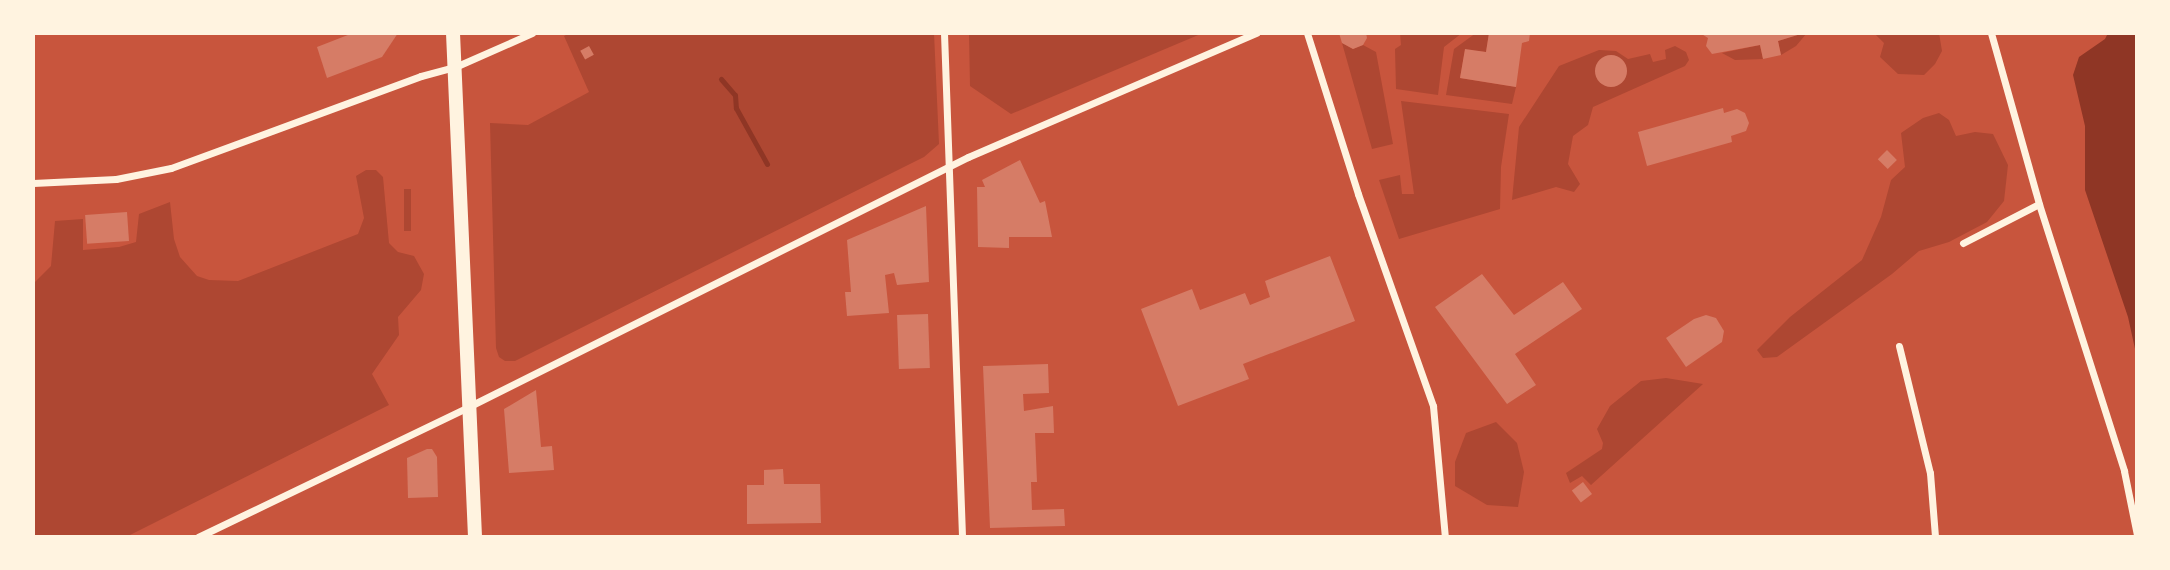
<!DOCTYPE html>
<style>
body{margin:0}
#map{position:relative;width:2170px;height:570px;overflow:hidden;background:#c8553d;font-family:"Crimson Pro",serif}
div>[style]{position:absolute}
.green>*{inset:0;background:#ae4732;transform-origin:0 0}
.water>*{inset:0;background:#8f3625}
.stream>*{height:5px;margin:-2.5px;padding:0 2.5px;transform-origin:2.5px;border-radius:2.5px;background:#8f3625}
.building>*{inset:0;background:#d67c66;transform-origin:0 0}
.round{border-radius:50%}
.minor>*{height:7px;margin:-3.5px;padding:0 3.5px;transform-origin:3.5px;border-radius:3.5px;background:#fff3e0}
.primary>*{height:14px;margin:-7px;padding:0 7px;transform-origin:7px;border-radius:7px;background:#fff3e0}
span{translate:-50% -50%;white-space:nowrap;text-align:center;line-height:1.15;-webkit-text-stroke:7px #fff3e0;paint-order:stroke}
.frame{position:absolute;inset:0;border:35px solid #fff3e0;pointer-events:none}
</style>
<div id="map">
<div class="green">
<i style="clip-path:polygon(570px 33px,934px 33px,939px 144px,924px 157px,515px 361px,505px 361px,499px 357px,496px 348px,490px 123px,528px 125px,589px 92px,564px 36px)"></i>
<i style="clip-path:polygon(969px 33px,1203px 33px,1011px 114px,970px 86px)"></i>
<i style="clip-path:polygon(1400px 33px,1462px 33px,1444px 47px,1438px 95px,1396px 89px,1395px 49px,1401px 45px)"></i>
<i style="clip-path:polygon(1476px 33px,1489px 33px,1486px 52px,1465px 50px,1460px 78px,1516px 87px,1512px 104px,1446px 95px,1454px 49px)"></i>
<i style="clip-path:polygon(1804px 33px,1807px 33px,1796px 46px,1781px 55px,1778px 41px)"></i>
<i style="clip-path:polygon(1874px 33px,1939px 33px,1942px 51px,1935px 64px,1924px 75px,1898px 74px,1880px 57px,1884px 43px)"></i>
<i style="clip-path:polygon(1342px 43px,1353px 49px,1363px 45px,1376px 52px,1393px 144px,1372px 149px)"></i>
<i style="clip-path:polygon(1760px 45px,1763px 59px,1735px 60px,1722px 53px)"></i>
<i style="clip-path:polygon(1675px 46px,1686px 52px,1689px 60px,1685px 66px,1593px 107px,1588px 125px,1573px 136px,1568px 164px,1580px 184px,1574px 192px,1556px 187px,1512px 200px,1519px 127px,1559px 66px,1599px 50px,1616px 51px,1628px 59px,1650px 54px,1653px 62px,1666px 59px,1665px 50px)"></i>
<i style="clip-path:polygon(1401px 101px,1509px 114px,1501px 167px,1500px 209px,1399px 239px,1379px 180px,1400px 175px,1402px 194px,1414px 194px)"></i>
<i style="clip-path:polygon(1939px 113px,1949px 120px,1956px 136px,1975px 132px,1993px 134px,2008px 165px,2004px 201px,1987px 222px,1949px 242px,1919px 251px,1892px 274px,1777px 357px,1763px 358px,1757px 350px,1790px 317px,1862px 260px,1881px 217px,1891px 180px,1905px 167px,1901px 133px,1923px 118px)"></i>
<i style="clip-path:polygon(366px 170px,376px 170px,383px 177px,389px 243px,398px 252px,414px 256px,424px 274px,421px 290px,398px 317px,399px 335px,372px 374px,389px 405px,126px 537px,33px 537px,33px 284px,51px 266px,55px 221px,83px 219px,83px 250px,119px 247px,136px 242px,139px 214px,170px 202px,174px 239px,180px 257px,197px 276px,209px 280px,238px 281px,358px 234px,364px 218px,356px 176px)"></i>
<i style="left:404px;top:189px;width:7px;height:42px"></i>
<i style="clip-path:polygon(1666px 378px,1703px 384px,1591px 485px,1582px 476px,1570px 483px,1566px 473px,1602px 449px,1603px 443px,1597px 429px,1610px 406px,1641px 381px)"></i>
<i style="clip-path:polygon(1496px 422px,1517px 443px,1524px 472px,1518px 507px,1487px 505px,1455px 486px,1455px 462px,1466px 433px)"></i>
</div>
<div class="water">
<i style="clip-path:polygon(2108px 33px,2137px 33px,2137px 358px,2128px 317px,2085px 190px,2085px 126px,2073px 75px,2079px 57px,2105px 39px)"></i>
</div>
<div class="stream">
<i style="left:721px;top:79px;width:21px;rotate:49deg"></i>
<i style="left:735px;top:95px;width:13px;rotate:86deg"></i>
<i style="left:736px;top:108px;width:64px;rotate:61deg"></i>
</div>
<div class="building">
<i style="clip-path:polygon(353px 33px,398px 33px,382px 57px,327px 78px,317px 47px)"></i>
<i style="clip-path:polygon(1339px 33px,1366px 33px,1367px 38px,1363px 45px,1353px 49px,1342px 43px)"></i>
<i style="clip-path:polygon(1489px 33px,1530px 33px,1529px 41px,1522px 43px,1516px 87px,1460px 78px,1465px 49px,1486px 52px)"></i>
<i style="clip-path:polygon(1700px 33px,1804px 33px,1778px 41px,1781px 55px,1763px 59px,1760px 45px,1712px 54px,1706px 46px,1708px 38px)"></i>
<i style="left:589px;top:46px;width:10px;height:10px;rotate:61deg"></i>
<i class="round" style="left:1595px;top:55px;width:32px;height:32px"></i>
<i style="clip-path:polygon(1723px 108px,1724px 113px,1737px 109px,1745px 113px,1749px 123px,1746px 131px,1731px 136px,1732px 142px,1647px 166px,1638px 132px)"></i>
<i style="left:1887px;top:150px;width:14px;height:13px;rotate:45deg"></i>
<i style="clip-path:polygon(1020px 160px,1040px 203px,1045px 201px,1052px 237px,1009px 237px,1009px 248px,978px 247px,977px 187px,985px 187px,982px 180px)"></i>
<i style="clip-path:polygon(926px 206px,929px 282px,897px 285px,894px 273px,885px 275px,889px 313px,847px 316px,845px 292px,851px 292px,847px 240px)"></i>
<i style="left:127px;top:212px;width:29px;height:42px;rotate:86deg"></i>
<i style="clip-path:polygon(1330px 256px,1355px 321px,1243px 364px,1249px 379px,1178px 406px,1141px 309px,1192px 289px,1200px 310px,1245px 293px,1250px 305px,1270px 297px,1265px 281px)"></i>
<i style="clip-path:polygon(1482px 274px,1514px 315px,1563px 282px,1582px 309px,1515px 354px,1536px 385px,1507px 404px,1435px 307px)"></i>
<i style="left:928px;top:314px;width:54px;height:31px;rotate:88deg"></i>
<i style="clip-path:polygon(1706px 315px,1716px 318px,1724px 331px,1722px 342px,1686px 367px,1666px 338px,1694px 319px)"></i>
<i style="clip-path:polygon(1048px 364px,1049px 393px,1023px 394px,1024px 411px,1053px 406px,1054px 433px,1035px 433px,1037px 482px,1031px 482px,1032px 510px,1064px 509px,1065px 526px,990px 528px,983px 366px)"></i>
<i style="clip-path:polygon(536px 390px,541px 447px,552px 446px,554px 470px,509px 473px,504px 409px)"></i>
<i style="clip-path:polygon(427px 449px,432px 449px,437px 457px,438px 497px,408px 498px,407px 458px)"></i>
<i style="clip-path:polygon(783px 469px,784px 484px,820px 484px,821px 523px,747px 524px,747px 485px,764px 485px,764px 470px)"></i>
<i style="left:1583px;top:482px;width:15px;height:14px;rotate:53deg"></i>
</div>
<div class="minor">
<i style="left:944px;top:33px;width:504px;rotate:87.95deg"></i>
<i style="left:1307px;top:33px;width:169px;rotate:72.4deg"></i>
<i style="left:1358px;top:194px;width:225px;rotate:70.5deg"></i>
<i style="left:1433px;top:406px;width:132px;rotate:84.8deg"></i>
<i style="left:1991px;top:33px;width:178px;rotate:74.3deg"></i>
<i style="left:2039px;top:204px;width:280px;rotate:72.3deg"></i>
<i style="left:2124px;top:471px;width:65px;rotate:78.5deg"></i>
<i style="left:33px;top:183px;width:83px;rotate:-2.8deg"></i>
<i style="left:116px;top:179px;width:56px;rotate:-11.3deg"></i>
<i style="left:171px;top:168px;width:266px;rotate:-20.2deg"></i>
<i style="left:421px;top:76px;width:35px;rotate:-15deg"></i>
<i style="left:455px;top:67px;width:84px;rotate:-23.8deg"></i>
<i style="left:1963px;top:243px;width:85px;rotate:-27.2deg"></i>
<i style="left:1899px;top:346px;width:131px;rotate:76.3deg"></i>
<i style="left:1930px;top:473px;width:64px;rotate:85.5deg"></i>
<i style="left:198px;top:537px;width:302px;rotate:-25.7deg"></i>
<i style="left:470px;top:406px;width:557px;rotate:-26.57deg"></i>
<i style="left:968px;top:157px;width:314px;rotate:-23.3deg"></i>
</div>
<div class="primary">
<i style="left:453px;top:33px;width:504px;rotate:87.5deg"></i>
</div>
<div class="frame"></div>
</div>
